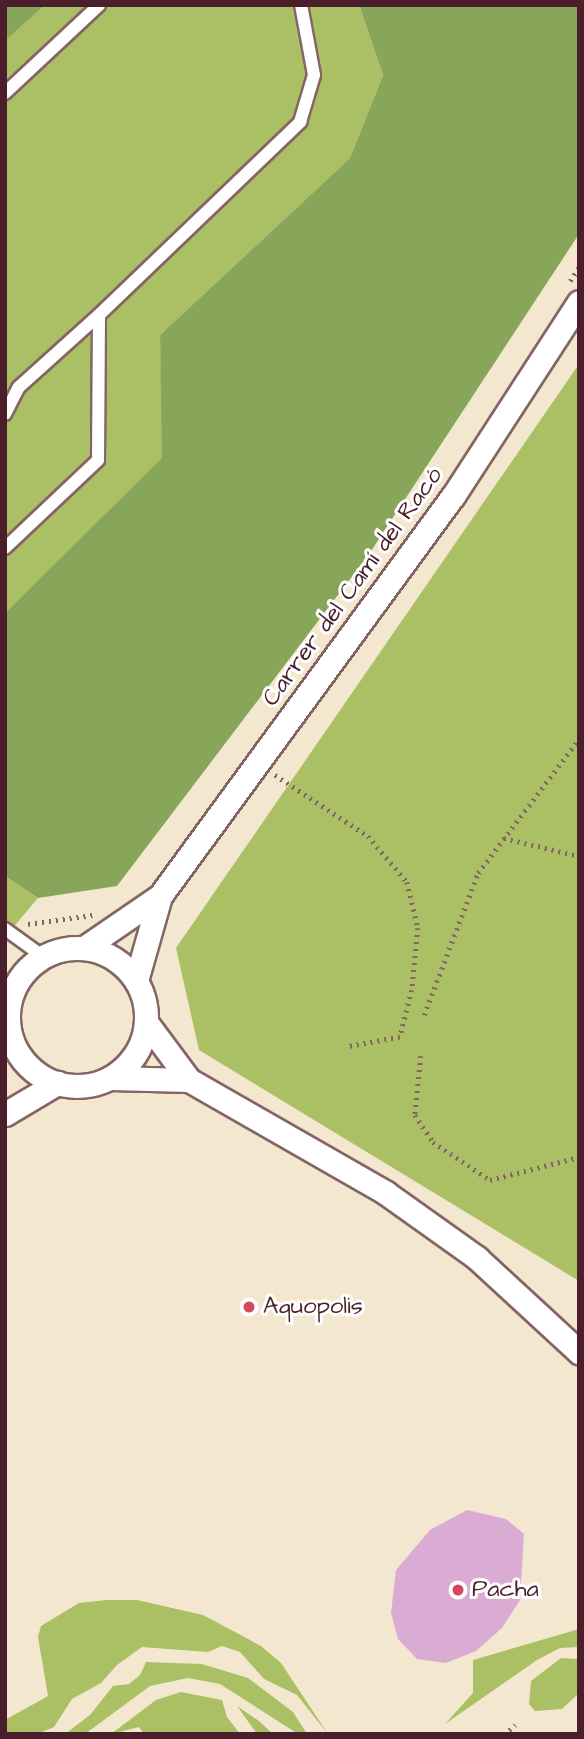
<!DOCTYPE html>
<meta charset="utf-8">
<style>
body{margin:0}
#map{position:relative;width:584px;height:1739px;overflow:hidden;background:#f3e7cf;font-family:"Architects Daughter",sans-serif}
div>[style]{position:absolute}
.green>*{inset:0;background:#abc065}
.forest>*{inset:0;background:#88a65a}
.building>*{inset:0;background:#daacd3}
.path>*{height:4.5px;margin-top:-2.25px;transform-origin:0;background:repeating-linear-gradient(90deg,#856564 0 2px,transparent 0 7px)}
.roads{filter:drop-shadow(2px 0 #856564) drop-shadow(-2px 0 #856564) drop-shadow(0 2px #856564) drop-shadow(0 -2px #856564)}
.service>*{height:12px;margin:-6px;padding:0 6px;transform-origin:6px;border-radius:6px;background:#fff}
.minor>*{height:23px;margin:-11.5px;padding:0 11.5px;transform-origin:11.5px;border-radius:11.5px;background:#fff}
.minor>.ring{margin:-11.5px;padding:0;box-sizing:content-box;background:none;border:23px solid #fff;border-radius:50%}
.dots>*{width:19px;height:19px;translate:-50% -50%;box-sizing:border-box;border:4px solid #fff;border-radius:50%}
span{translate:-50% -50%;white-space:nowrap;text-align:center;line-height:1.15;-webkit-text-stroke:6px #fff;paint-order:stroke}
.street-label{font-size:24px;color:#4a1f2b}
.poi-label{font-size:24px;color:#4a1f2b}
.left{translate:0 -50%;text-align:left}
.frame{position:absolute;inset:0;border:7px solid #4a1f2b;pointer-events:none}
</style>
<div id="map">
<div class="green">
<i style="clip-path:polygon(45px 5px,359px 5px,383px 75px,350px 158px,160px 335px,163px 458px,5px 613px,5px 41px)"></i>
<i style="clip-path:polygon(579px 364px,579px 1281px,199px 1050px,176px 948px)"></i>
<i style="clip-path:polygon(5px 876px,38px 898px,5px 937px)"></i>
<i style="clip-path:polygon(106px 1600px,137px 1600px,203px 1615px,261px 1646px,281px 1663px,328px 1734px,297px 1695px,264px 1679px,240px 1652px,222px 1646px,208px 1652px,142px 1647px,117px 1665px,101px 1683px,72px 1699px,54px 1727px,37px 1734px,5px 1734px,5px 1720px,48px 1696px,38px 1637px,41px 1626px,79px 1603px)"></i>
<i style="clip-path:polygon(579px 1629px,579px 1647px,560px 1648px,537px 1660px,445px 1724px,473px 1693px,473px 1660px)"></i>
<i style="clip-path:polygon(561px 1658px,579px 1659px,579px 1693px,562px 1709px,535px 1711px,529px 1704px,531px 1681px)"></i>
<i style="clip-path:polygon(146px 1662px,202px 1664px,248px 1678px,293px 1712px,307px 1734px,298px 1734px,220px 1684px,188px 1678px,150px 1686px,85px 1734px,65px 1734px,90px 1715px,113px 1686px,129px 1684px,140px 1675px)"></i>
<i style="clip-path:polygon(181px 1692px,222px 1700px,227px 1717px,240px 1734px,144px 1734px,139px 1727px,111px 1734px,156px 1700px)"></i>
<i style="clip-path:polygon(237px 1706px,259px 1721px,273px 1734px,257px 1734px)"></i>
</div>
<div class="forest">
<i style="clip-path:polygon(5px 5px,45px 5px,5px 41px)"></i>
<i style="clip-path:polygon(359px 5px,579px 5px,579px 234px,369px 554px,117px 886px,38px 898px,5px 876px,5px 613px,162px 458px,160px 335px,350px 158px,383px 75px)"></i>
</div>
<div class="building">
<i style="clip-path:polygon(467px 1510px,506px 1519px,524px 1534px,520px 1600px,502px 1628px,476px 1651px,446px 1663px,417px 1659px,398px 1639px,391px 1613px,396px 1570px,430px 1530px)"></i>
</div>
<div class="path">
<i style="left:570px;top:281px;width:17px;rotate:-57deg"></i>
<i style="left:275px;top:775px;width:111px;rotate:33.3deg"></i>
<i style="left:368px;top:836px;width:60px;rotate:49.7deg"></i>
<i style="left:407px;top:882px;width:47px;rotate:76.6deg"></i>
<i style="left:418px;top:928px;width:62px;rotate:95.5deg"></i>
<i style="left:412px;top:990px;width:49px;rotate:104.3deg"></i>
<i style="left:400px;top:1037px;width:55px;rotate:169.5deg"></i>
<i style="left:504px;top:838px;width:77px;rotate:13.5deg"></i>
<i style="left:28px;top:924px;width:65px;rotate:-8deg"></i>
<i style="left:424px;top:1015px;width:152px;rotate:-69.2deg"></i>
<i style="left:478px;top:873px;width:168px;rotate:-53deg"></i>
<i style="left:421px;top:1056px;width:59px;rotate:95.8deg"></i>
<i style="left:415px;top:1115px;width:32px;rotate:56deg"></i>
<i style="left:433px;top:1142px;width:69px;rotate:33.7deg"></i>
<i style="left:490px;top:1180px;width:92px;rotate:-14.5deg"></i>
<i style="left:509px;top:1730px;width:8px;rotate:-40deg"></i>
</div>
<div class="roads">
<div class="service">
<i style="left:5px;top:93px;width:129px;rotate:-43.1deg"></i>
<i style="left:5px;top:414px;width:30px;rotate:-63deg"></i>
<i style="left:19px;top:387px;width:108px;rotate:-42deg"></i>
<i style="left:5px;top:548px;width:128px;rotate:-43.4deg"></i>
<i style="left:98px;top:460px;width:145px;rotate:-89.6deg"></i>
<i style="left:99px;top:315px;width:279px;rotate:-43.8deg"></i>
<i style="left:300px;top:122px;width:49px;rotate:-73.4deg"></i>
<i style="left:314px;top:75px;width:71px;rotate:-100.5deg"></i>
<i style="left:5px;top:929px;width:48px;rotate:35.7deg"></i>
<i style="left:5px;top:1007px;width:5px;rotate:37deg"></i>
</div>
<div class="minor">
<i style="left:160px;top:896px;width:496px;rotate:-53.8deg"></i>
<i style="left:453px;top:496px;width:231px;rotate:-57deg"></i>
<i style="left:84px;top:948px;width:92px;rotate:-34.4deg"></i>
<i style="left:160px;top:896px;width:88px;rotate:105.8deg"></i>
<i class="ring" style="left:8px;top:948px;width:115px;height:115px"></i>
<i style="left:146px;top:1022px;width:72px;rotate:53.4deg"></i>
<i style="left:189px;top:1080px;width:227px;rotate:29.8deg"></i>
<i style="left:386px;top:1193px;width:112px;rotate:35.5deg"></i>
<i style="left:477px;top:1258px;width:139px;rotate:42.7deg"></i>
<i style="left:110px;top:1078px;width:79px;rotate:1.5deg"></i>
<i style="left:5px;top:1114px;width:61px;rotate:-30.8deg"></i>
</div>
</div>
<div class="dots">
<i style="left:249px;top:1307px;background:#d1495b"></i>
<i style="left:458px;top:1590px;background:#d1495b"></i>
</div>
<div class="street-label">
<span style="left:353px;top:587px;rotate:-54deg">Carrer del Camí del Racó</span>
</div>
<div class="poi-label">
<span class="left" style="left:263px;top:1307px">Aquopolis</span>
<span class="left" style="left:472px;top:1590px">Pacha</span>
</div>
<div class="frame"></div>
</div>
